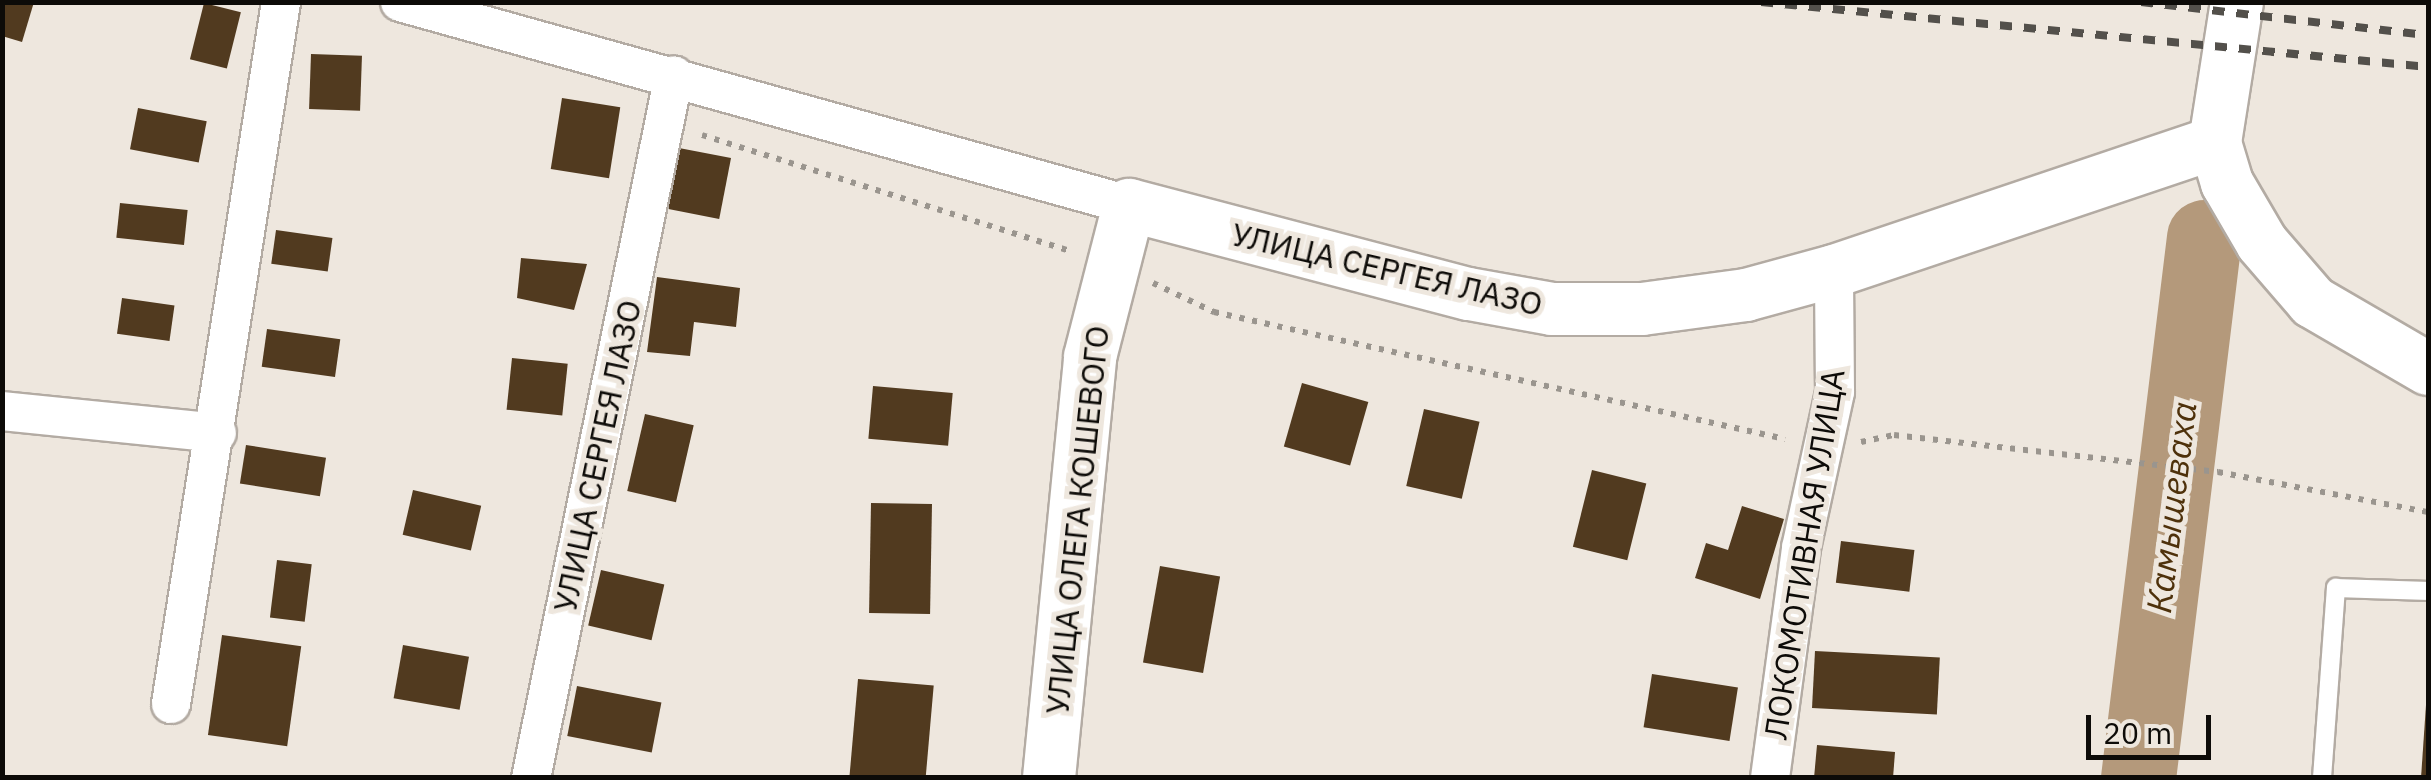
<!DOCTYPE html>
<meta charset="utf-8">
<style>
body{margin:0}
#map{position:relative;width:2431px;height:780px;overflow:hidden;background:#eee7de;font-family:"IBM Plex Sans",sans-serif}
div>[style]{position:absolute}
.river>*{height:75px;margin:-37.5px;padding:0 37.5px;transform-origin:37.5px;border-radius:37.5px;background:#b4997b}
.building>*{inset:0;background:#513a1f;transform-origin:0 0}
.path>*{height:6px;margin-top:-3px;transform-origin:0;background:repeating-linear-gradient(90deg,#9a958e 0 5px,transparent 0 13px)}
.roads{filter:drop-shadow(2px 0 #b3aba3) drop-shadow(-2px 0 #b3aba3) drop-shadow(0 2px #b3aba3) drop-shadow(0 -2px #b3aba3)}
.lane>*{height:18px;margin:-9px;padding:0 9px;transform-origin:9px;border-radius:9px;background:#fff}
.street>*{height:38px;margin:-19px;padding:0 19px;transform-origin:19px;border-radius:19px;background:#fff}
.secondary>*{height:52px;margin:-26px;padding:0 26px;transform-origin:26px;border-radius:26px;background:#fff}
.rail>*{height:8px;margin-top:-4px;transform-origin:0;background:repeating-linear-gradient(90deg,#53504b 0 12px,transparent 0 24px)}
span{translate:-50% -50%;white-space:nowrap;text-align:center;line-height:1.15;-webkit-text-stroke:10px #eee7de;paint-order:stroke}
.street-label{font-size:32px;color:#0d0b08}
.water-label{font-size:35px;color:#4e310b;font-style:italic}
.frame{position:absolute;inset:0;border:5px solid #0d0b08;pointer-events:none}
.scale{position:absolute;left:2086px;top:715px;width:125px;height:45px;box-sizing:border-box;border:5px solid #0d0b08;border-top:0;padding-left:12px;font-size:30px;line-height:35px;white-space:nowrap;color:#0d0b08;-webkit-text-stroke:8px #eee7de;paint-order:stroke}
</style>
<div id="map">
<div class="river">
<i style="left:2138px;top:778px;width:545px;rotate:-83.04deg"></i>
</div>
<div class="building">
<i style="clip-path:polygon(2px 2px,34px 2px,22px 42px,2px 36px)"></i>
<i style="left:204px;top:3px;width:38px;height:58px;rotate:14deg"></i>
<i style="left:311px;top:54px;width:51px;height:55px;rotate:2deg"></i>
<i style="left:562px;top:98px;width:59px;height:72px;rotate:9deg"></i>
<i style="left:138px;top:108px;width:70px;height:42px;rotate:11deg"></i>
<i style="left:679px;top:148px;width:53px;height:62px;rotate:11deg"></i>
<i style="left:120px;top:203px;width:68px;height:35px;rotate:6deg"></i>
<i style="left:276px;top:230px;width:57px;height:34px;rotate:8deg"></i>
<i style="clip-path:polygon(521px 258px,587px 264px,574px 310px,517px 298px)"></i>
<i style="clip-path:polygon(657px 277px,740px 288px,736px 327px,694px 322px,690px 356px,647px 352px)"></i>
<i style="left:122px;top:298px;width:53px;height:36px;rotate:8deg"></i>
<i style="left:267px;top:329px;width:74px;height:38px;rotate:8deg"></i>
<i style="left:512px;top:358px;width:56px;height:52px;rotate:6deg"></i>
<i style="left:1302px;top:383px;width:69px;height:66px;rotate:16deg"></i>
<i style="left:873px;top:386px;width:80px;height:53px;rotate:5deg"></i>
<i style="left:1424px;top:409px;width:57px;height:79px;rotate:13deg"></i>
<i style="left:645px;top:414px;width:50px;height:79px;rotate:13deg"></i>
<i style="left:246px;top:445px;width:81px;height:39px;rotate:9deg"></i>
<i style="left:1592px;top:470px;width:56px;height:79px;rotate:14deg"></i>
<i style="left:413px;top:490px;width:70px;height:46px;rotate:13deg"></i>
<i style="left:871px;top:503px;width:61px;height:110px;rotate:1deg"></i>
<i style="clip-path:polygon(1742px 506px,1784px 519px,1760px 599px,1695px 578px,1706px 543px,1728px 550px)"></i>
<i style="left:1841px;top:541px;width:74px;height:42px;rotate:7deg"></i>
<i style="left:277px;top:560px;width:35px;height:58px;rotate:7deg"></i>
<i style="left:1160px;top:566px;width:61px;height:98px;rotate:10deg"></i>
<i style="left:601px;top:570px;width:65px;height:57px;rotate:13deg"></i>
<i style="left:222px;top:635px;width:80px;height:101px;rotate:8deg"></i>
<i style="left:403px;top:645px;width:67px;height:54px;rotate:10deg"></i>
<i style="left:1815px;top:651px;width:125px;height:57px;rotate:3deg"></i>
<i style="left:1652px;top:674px;width:87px;height:54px;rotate:9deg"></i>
<i style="left:858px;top:679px;width:76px;height:99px;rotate:5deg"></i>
<i style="left:577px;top:686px;width:86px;height:51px;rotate:11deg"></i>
<i style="clip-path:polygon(2426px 705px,2428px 778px,2421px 778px)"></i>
<i style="clip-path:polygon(1817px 745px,1895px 752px,1893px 778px,1814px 778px)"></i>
</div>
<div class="path">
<i style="left:702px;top:135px;width:388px;rotate:17.5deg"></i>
<i style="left:1153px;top:283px;width:68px;rotate:25.4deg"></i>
<i style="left:1214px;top:312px;width:585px;rotate:12.54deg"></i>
<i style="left:1861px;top:442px;width:34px;rotate:-12deg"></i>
<i style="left:1894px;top:435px;width:326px;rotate:6.5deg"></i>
<i style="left:2218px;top:472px;width:214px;rotate:10.8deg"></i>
</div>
<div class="roads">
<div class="lane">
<i style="left:2322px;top:778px;width:191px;rotate:-85.8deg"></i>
<i style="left:2336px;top:588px;width:92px;rotate:1.9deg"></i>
</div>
<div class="street">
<i style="left:400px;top:2px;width:757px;rotate:15.56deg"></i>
<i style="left:2px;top:411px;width:216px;rotate:5.8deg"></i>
<i style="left:171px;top:704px;width:711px;rotate:-81.09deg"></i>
<i style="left:531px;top:778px;width:717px;rotate:-78.5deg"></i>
<i style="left:1770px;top:778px;width:232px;rotate:-82.3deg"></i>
<i style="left:1801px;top:548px;width:160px;rotate:-77.7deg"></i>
<i style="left:1835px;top:392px;width:121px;rotate:-90.5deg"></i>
</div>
<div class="secondary">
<i style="left:2237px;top:2px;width:143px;rotate:98.9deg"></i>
<i style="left:2215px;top:143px;width:42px;rotate:73.3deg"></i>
<i style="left:2227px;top:183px;width:69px;rotate:59.7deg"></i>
<i style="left:2262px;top:243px;width:78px;rotate:49.2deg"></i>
<i style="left:2313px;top:302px;width:133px;rotate:30.2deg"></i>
<i style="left:1049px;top:778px;width:423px;rotate:-84.4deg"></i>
<i style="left:1090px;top:357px;width:157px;rotate:-75.6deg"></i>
<i style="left:1129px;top:205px;width:351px;rotate:14.7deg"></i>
<i style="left:1469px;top:294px;width:84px;rotate:10.2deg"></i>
<i style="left:1552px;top:309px;width:90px"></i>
<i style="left:1642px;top:309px;width:105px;rotate:-7.7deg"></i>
<i style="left:1746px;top:295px;width:91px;rotate:-15.3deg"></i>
<i style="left:1834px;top:271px;width:402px;rotate:-18.6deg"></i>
</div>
</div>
<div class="rail">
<i style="left:1761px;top:2px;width:670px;rotate:5.57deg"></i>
<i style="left:2141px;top:2px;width:289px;rotate:6.6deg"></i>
</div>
<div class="street-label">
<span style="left:1387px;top:269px;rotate:13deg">УЛИЦА СЕРГЕЯ ЛАЗО</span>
<span style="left:597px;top:456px;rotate:-78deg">УЛИЦА СЕРГЕЯ ЛАЗО</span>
<span style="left:1077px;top:520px;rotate:-84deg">УЛИЦА ОЛЕГА КОШЕВОГО</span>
<span style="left:1804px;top:554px;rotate:-81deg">ЛОКОМОТИВНАЯ УЛИЦА</span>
</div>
<div class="water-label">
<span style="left:2171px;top:507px;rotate:-83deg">Камышеваха</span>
</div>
<div class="frame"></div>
<div class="scale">20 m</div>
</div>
